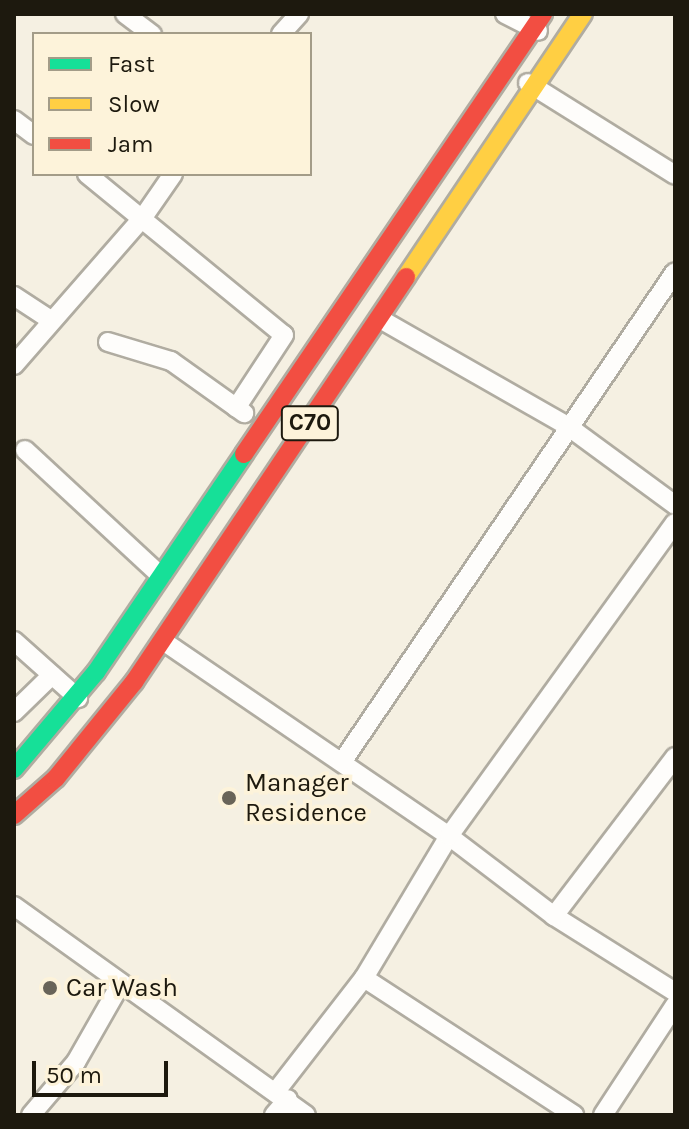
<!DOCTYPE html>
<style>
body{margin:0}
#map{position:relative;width:689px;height:1129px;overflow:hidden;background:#f5f0e2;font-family:Karla,sans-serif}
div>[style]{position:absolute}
.roads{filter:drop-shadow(2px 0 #b0aca1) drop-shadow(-2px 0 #b0aca1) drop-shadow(0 2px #b0aca1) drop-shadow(0 -2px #b0aca1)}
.street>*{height:18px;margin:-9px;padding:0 9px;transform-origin:9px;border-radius:9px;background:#fefdfb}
.fast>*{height:18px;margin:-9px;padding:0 9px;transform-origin:9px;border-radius:9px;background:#16e098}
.slow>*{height:18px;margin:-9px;padding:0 9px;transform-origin:9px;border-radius:9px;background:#ffcf43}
.jam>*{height:18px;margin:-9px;padding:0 9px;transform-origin:9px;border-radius:9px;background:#f24e42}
.dots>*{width:22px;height:22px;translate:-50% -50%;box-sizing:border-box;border:4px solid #fdf3da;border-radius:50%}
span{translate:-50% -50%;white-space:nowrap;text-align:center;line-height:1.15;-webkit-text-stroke:7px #fdf3da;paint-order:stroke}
.shield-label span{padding:2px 6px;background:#fdf3da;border:2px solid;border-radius:6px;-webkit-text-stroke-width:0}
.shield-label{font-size:24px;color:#1d190e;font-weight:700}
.poi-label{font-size:26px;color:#1d190e}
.left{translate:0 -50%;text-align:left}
.frame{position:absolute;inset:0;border:16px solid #1d190e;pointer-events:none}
.legend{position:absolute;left:32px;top:32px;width:280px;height:144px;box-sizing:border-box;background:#fdf3da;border:2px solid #a39c88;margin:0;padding:10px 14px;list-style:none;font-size:24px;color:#1d190e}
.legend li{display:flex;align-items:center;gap:16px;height:40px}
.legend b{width:40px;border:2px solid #a39c88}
.scale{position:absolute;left:32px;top:1061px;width:136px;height:36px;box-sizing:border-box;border:4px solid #1d190e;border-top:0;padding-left:10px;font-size:24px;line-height:28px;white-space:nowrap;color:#1d190e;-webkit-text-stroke:6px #fdf3da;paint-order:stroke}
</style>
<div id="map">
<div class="roads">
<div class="street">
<i style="left:125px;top:14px;width:34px;rotate:37deg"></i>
<i style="left:505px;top:14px;width:37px;rotate:27deg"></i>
<i style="left:281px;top:34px;width:27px;rotate:-48deg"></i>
<i style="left:528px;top:83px;width:173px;rotate:32deg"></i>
<i style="left:14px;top:120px;width:25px;rotate:37deg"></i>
<i style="left:87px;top:174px;width:254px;rotate:39.3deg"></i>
<i style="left:284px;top:335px;width:87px;rotate:123.3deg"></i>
<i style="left:14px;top:296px;width:42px;rotate:33.3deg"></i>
<i style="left:380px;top:319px;width:218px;rotate:29.7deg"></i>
<i style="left:569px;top:427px;width:132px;rotate:36.3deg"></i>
<i style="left:108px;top:342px;width:66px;rotate:16.8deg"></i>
<i style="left:171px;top:361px;width:90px;rotate:35.5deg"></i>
<i style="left:14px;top:365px;width:198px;rotate:-48.9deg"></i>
<i style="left:144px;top:216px;width:51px;rotate:-55.4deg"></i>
<i style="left:25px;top:450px;width:185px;rotate:42.8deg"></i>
<i style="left:14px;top:641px;width:86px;rotate:41.7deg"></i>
<i style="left:163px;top:641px;width:346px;rotate:34.3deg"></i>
<i style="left:449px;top:836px;width:132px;rotate:37.3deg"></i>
<i style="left:554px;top:916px;width:143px;rotate:32.1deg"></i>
<i style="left:14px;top:712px;width:53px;rotate:-44.2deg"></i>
<i style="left:342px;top:762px;width:592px;rotate:-55.8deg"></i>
<i style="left:14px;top:906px;width:359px;rotate:35.6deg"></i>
<i style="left:554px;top:916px;width:200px;rotate:-52.7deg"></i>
<i style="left:364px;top:978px;width:251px;rotate:33.1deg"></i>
<i style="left:277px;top:1090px;width:142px;rotate:-52.2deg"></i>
<i style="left:364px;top:978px;width:165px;rotate:-59.1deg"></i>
<i style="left:449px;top:836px;width:386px;rotate:-54.2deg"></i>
<i style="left:31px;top:1115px;width:70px;rotate:-49.7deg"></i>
<i style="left:76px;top:1062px;width:89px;rotate:-60.3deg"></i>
<i style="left:274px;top:1115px;width:21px;rotate:-49deg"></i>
<i style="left:603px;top:1115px;width:131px;rotate:-56.8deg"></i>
</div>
<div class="fast">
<i style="left:14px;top:769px;width:127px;rotate:-49.8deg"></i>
<i style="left:96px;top:672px;width:263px;rotate:-55.8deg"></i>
</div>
<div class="slow">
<i style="left:406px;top:277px;width:317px;rotate:-56.1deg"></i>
</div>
<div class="jam">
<i style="left:244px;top:454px;width:532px;rotate:-55.8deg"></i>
<i style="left:14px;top:815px;width:56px;rotate:-41.4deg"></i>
<i style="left:56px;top:778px;width:124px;rotate:-50.9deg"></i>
<i style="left:134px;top:682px;width:488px;rotate:-56.1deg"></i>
</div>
</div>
<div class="dots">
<i style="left:229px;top:798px;background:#696458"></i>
<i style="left:50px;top:988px;background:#696458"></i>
</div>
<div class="shield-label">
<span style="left:310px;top:423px">C70</span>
</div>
<div class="poi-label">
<span class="left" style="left:245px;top:798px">Manager<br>Residence</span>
<span class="left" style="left:66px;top:988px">Car Wash</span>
</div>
<div class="frame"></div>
<ul class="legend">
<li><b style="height:10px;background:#16e098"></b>Fast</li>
<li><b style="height:10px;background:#ffcf43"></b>Slow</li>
<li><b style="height:10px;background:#f24e42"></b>Jam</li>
</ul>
<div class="scale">50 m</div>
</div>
